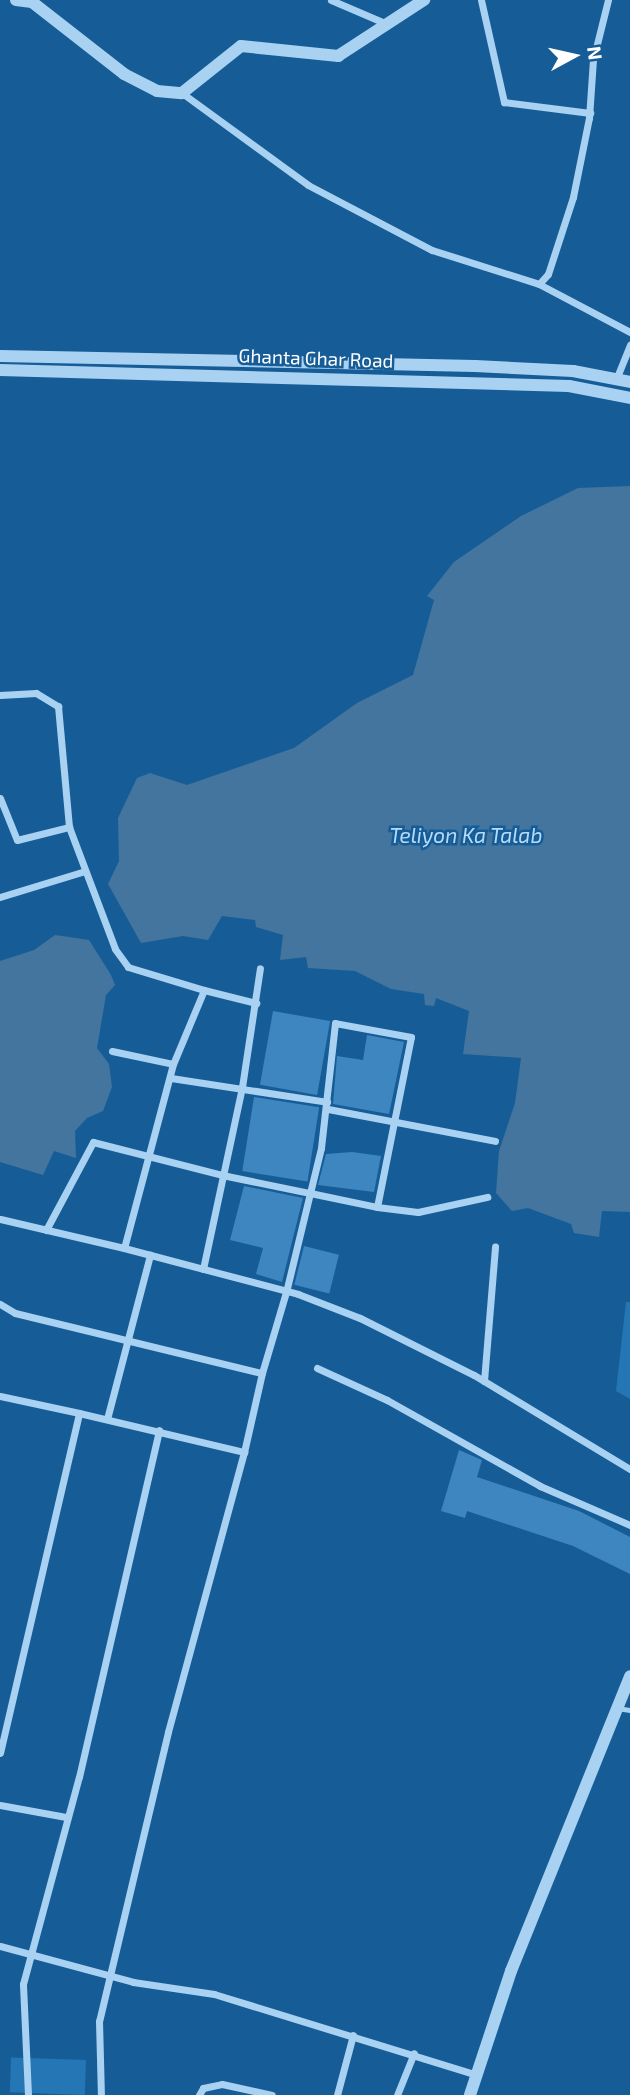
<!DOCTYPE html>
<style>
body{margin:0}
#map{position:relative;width:630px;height:2095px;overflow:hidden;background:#165d98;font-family:"Exo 2",sans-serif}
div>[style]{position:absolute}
.green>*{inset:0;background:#2576b5;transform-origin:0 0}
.water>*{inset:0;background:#43759f}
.building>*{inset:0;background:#3e86c0;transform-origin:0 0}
.service>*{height:5px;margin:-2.5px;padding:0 2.5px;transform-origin:2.5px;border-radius:2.5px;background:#a9d2f2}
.minor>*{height:7px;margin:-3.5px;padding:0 3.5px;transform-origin:3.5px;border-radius:3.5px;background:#a9d2f2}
.tertiary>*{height:12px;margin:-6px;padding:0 6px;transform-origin:6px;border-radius:6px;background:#a9d2f2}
span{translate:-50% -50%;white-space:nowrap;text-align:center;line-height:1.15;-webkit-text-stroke:5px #165d98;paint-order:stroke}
.street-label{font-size:19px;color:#fff}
.water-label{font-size:21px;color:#b5dbf9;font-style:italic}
.north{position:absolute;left:539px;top:21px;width:70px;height:70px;-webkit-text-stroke:5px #165d98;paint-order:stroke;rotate:82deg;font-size:19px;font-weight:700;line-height:28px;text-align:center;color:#fff}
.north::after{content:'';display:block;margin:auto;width:24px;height:32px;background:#fff;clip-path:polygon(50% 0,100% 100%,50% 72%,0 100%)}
</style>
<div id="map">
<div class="green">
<i style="clip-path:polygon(626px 1302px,630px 1302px,630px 1399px,616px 1391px)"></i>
<i style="left:86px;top:2060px;width:35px;height:75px;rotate:92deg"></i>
</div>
<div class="water">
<i style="clip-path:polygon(630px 486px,630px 1212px,602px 1211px,599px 1237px,574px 1233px,571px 1224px,528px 1208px,512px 1211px,496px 1193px,499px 1151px,515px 1103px,521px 1058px,463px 1054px,469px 1011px,436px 998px,434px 1006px,425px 1005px,424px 994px,391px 989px,355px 971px,308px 968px,306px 957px,280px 960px,283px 935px,256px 927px,255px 920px,222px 916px,208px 940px,183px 936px,141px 943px,108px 884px,119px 861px,118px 818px,137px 778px,150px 773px,187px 785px,294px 748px,357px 703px,413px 675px,434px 600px,427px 596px,454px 562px,521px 516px,578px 488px)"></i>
<i style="clip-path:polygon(55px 935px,89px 940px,111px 975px,115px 985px,106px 995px,97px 1048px,109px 1064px,112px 1087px,103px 1111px,87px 1118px,75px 1131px,76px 1158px,54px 1151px,43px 1175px,0 1162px,0 961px,34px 950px)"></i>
</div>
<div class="building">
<i style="left:273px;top:1011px;width:58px;height:75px;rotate:10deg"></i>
<i style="clip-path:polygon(367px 1035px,404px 1042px,389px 1114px,333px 1104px,337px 1056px,363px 1060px)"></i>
<i style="left:254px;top:1097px;width:66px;height:75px;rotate:9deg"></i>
<i style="clip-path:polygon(352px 1152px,381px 1156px,374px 1192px,318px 1185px,326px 1154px)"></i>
<i style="clip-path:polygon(244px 1186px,303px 1198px,282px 1282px,256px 1274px,263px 1248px,230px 1240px)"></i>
<i style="left:304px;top:1246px;width:36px;height:40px;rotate:14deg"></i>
<i style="clip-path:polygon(459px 1450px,482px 1460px,477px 1477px,579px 1511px,630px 1537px,630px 1574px,573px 1546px,467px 1511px,465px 1518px,441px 1511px)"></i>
</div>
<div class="service">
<i style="left:617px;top:1708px;width:13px;rotate:9deg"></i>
</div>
<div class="minor">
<i style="left:331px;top:0;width:61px;rotate:23.2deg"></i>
<i style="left:481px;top:0;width:105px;rotate:77.3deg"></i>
<i style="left:504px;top:102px;width:87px;rotate:7.3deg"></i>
<i style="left:182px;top:93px;width:156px;rotate:36.1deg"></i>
<i style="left:308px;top:185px;width:140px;rotate:27.7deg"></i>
<i style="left:432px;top:250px;width:112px;rotate:17.6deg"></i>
<i style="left:539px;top:284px;width:13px;rotate:-48deg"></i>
<i style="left:548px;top:274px;width:81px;rotate:-72deg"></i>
<i style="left:573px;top:197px;width:81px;rotate:-78.6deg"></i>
<i style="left:589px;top:118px;width:58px;rotate:-86.1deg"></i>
<i style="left:593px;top:60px;width:62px;rotate:-76deg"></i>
<i style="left:539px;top:284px;width:103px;rotate:27.8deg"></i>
<i style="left:617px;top:377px;width:35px;rotate:-68deg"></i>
<i style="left:0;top:695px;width:36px;rotate:-3deg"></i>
<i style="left:36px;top:693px;width:26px;rotate:31deg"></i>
<i style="left:58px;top:706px;width:121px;rotate:84.8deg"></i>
<i style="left:69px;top:827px;width:130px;rotate:69.3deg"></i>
<i style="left:115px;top:949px;width:22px;rotate:54deg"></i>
<i style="left:128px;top:967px;width:79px;rotate:16.8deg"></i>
<i style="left:204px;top:990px;width:80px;rotate:112.7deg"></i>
<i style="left:173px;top:1064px;width:190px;rotate:104.9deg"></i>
<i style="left:124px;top:1248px;width:127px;rotate:-166.8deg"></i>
<i style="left:0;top:798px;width:45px;rotate:68deg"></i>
<i style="left:17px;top:840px;width:54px;rotate:-14deg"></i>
<i style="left:0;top:897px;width:89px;rotate:-17deg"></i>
<i style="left:204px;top:990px;width:54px;rotate:14deg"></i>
<i style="left:112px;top:1051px;width:62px;rotate:12deg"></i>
<i style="left:171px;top:1078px;width:158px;rotate:8.7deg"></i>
<i style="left:328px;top:1109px;width:170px;rotate:10.8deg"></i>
<i style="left:377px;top:1207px;width:41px;rotate:7deg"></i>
<i style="left:418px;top:1212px;width:71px;rotate:-12.3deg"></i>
<i style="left:46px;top:1230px;width:100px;rotate:-61.9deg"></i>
<i style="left:93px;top:1142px;width:133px;rotate:14.3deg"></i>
<i style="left:222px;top:1175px;width:90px;rotate:11.6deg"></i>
<i style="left:310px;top:1193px;width:68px;rotate:11.8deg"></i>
<i style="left:377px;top:1207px;width:173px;rotate:-78.7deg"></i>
<i style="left:411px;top:1037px;width:77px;rotate:-169.6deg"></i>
<i style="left:335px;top:1023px;width:126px;rotate:96.4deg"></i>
<i style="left:321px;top:1148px;width:46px;rotate:103.7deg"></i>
<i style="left:310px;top:1193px;width:102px;rotate:103.6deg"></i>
<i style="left:286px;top:1292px;width:84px;rotate:106.5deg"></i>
<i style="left:262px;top:1373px;width:81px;rotate:102.8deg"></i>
<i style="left:244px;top:1452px;width:290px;rotate:105.2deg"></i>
<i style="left:168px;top:1732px;width:297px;rotate:103.4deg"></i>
<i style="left:99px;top:2021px;width:74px;rotate:88.5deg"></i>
<i style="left:124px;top:1248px;width:180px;rotate:14.8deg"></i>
<i style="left:298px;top:1294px;width:66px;rotate:21.2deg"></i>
<i style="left:360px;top:1318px;width:127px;rotate:26.6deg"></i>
<i style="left:474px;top:1375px;width:182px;rotate:31.1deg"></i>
<i style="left:203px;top:1269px;width:186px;rotate:-77.9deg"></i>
<i style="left:242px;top:1087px;width:120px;rotate:-81.4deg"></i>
<i style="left:0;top:1304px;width:17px;rotate:31deg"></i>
<i style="left:15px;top:1313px;width:254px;rotate:13.7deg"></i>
<i style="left:317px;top:1368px;width:77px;rotate:24.6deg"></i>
<i style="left:387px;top:1400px;width:176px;rotate:29.3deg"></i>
<i style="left:540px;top:1486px;width:98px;rotate:23.4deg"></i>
<i style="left:484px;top:1381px;width:135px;rotate:-85.3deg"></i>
<i style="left:0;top:1396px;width:81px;rotate:12.1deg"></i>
<i style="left:107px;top:1419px;width:170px;rotate:-75.3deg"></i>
<i style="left:0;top:1753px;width:349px;rotate:-76.9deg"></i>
<i style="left:79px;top:1413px;width:170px;rotate:13.3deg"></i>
<i style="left:0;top:1805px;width:67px;rotate:10.3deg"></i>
<i style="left:0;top:1946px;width:138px;rotate:15.1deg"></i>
<i style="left:133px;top:1982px;width:82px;rotate:8.4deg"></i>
<i style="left:214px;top:1994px;width:275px;rotate:17.1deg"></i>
<i style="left:28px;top:2095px;width:111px;rotate:-92.6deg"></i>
<i style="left:23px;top:1984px;width:214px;rotate:-74.9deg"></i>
<i style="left:79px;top:1777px;width:356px;rotate:-77deg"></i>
<i style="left:199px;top:2095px;width:8px;rotate:-60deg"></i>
<i style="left:203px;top:2088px;width:19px;rotate:-12deg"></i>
<i style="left:222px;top:2084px;width:51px;rotate:12.4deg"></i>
<i style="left:337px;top:2095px;width:62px;rotate:-75.1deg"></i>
<i style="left:397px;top:2095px;width:45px;rotate:-68deg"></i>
</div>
<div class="tertiary">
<i style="left:16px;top:0;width:16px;rotate:7deg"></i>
<i style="left:32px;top:2px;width:117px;rotate:38deg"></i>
<i style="left:124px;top:74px;width:37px;rotate:27deg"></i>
<i style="left:157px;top:91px;width:25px;rotate:5deg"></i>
<i style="left:182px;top:93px;width:75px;rotate:-38.5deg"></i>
<i style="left:241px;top:46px;width:98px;rotate:5.9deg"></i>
<i style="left:338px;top:56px;width:103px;rotate:-33.1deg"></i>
<i style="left:0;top:356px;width:475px;rotate:1.2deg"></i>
<i style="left:475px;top:366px;width:98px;rotate:2.9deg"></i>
<i style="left:573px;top:371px;width:58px;rotate:10.9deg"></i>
<i style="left:0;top:370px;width:569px;rotate:1.61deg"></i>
<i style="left:569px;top:386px;width:62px;rotate:11.1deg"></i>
<i style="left:470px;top:2095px;width:131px;rotate:-71.7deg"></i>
<i style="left:511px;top:1971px;width:318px;rotate:-68deg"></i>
</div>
<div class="street-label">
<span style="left:316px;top:358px;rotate:2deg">Ghanta Ghar Road</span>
</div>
<div class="water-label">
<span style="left:466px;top:835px">Teliyon Ka Talab</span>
</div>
<div class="north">N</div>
</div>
